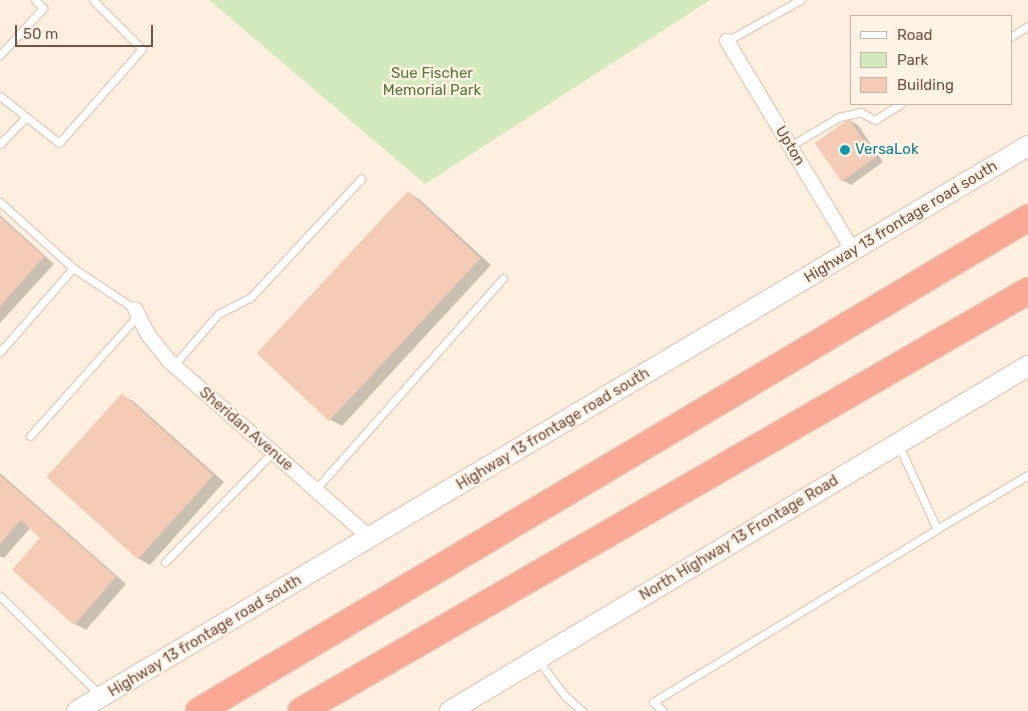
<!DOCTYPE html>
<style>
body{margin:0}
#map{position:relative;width:1028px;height:711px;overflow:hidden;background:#fcefde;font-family:Rubik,sans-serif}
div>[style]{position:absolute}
.green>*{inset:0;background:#d2e9bd}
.shadow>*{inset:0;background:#0003}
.building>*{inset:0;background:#f2cab5;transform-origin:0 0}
.roads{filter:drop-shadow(1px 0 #e2ccbd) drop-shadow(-1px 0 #e2ccbd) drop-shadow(0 1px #e2ccbd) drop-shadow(0 -1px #e2ccbd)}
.lane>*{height:7px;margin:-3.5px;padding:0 3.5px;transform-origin:3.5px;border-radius:3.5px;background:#fff}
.street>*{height:14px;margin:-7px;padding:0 7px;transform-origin:7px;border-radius:7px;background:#fff}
.secondary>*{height:20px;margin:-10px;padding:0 10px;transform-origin:10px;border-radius:10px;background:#fff}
.highway>*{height:26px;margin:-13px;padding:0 13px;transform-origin:13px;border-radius:13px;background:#f9a893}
.dots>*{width:14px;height:14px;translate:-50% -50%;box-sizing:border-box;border:2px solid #fff3e5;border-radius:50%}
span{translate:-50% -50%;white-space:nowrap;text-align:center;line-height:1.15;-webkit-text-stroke:5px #fff3e5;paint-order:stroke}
.park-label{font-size:15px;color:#53783e}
.street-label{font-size:15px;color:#725346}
.culture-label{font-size:15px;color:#0d838f}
.left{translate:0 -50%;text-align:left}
.legend{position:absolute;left:850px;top:15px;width:162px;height:90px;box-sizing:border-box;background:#fff3e5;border:1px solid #c7b3a5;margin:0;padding:6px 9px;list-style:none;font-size:15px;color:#725346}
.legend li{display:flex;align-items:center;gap:10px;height:25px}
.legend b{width:25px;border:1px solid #c7b3a5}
.scale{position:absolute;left:15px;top:25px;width:138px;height:22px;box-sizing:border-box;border:2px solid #725346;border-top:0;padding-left:6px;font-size:15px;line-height:18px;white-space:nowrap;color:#725346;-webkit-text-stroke:4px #fff3e5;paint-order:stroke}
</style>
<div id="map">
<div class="green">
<i style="clip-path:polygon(209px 0,710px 0,425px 184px)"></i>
</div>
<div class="shadow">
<i style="clip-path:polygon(849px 120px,858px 125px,883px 162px,851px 185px,842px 180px,817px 143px)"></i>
<i style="clip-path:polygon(408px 192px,419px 199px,491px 265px,342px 426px,331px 420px,259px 354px)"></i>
<i style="clip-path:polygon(0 215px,54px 264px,0 323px)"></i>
<i style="clip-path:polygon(122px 395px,133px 401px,224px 482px,150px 565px,139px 559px)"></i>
<i style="clip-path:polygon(0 473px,126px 584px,86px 630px,75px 624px,14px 570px,42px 538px,31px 527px,4px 558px,0 556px)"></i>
</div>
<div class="building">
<i style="left:849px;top:119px;width:47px;height:42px;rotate:55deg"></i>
<i style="left:408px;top:191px;width:99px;height:222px;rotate:43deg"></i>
<i style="clip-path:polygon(0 217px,44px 257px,0 306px)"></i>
<i style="left:122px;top:393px;width:123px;height:113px;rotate:42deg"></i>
<i style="clip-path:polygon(0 475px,116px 577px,74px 625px,12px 570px,40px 538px,21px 520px,0 544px)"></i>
</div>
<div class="roads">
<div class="lane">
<i style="left:1012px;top:36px;width:19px;rotate:-32deg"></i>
<i style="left:727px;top:41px;width:84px;rotate:-29.3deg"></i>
<i style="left:0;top:55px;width:64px;rotate:-47.5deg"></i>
<i style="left:43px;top:8px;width:11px;rotate:-135deg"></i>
<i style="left:0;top:96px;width:75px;rotate:38.5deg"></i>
<i style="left:59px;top:143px;width:125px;rotate:-48.6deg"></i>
<i style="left:142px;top:49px;width:69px;rotate:-135deg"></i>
<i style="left:0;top:144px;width:37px;rotate:-46deg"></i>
<i style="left:790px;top:146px;width:57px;rotate:-30.6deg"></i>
<i style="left:839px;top:117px;width:22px;rotate:-13deg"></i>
<i style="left:860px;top:112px;width:17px;rotate:28deg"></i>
<i style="left:875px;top:120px;width:31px;rotate:-32deg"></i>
<i style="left:0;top:202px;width:98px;rotate:42.1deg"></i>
<i style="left:0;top:352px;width:111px;rotate:-49deg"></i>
<i style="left:73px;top:268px;width:74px;rotate:33.5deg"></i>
<i style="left:174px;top:365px;width:67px;rotate:-49.2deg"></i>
<i style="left:218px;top:314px;width:36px;rotate:-27deg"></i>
<i style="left:250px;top:298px;width:163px;rotate:-47deg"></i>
<i style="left:30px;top:436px;width:162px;rotate:-48.2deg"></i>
<i style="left:899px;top:446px;width:91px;rotate:65.4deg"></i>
<i style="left:937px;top:529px;width:106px;rotate:-30.7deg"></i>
<i style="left:315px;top:490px;width:283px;rotate:-48.4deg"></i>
<i style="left:165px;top:562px;width:154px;rotate:-45.5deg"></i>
<i style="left:0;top:596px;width:141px;rotate:44.7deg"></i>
<i style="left:538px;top:660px;width:45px;rotate:53.1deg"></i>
<i style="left:565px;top:696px;width:23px;rotate:41deg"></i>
<i style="left:663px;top:711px;width:13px;rotate:-138deg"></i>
<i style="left:653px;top:702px;width:333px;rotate:-31.3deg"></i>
</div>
<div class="street">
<i style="left:727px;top:41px;width:245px;rotate:59deg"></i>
<i style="left:135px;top:309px;width:30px;rotate:63deg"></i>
<i style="left:149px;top:336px;width:33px;rotate:51deg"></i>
<i style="left:170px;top:362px;width:266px;rotate:41.3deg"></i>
</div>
<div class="secondary">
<i style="left:77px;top:711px;width:1106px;rotate:-30.72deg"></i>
<i style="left:450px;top:711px;width:673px;rotate:-30.83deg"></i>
</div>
<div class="highway">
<i style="left:199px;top:711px;width:965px;rotate:-30.74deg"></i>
<i style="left:301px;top:711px;width:840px;rotate:-30.02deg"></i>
</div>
</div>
<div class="dots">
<i style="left:845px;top:150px;background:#0f9aa8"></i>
</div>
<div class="park-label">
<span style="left:432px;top:82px">Sue Fischer<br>Memorial Park</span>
</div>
<div class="street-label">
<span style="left:790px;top:146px;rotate:59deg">Upton</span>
<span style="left:901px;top:222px;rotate:-31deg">Highway 13 frontage road south</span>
<span style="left:246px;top:429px;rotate:41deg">Sheridan Avenue</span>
<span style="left:553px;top:429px;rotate:-31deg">Highway 13 frontage road south</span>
<span style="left:739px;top:538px;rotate:-31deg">North Highway 13 Frontage Road</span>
<span style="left:205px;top:636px;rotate:-31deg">Highway 13 frontage road south</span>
</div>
<div class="culture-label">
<span class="left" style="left:855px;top:150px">VersaLok</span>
</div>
<ul class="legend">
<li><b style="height:6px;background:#fff"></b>Road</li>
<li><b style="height:14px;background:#d2e9bd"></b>Park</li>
<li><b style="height:14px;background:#f2cab5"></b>Building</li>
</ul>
<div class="scale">50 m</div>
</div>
